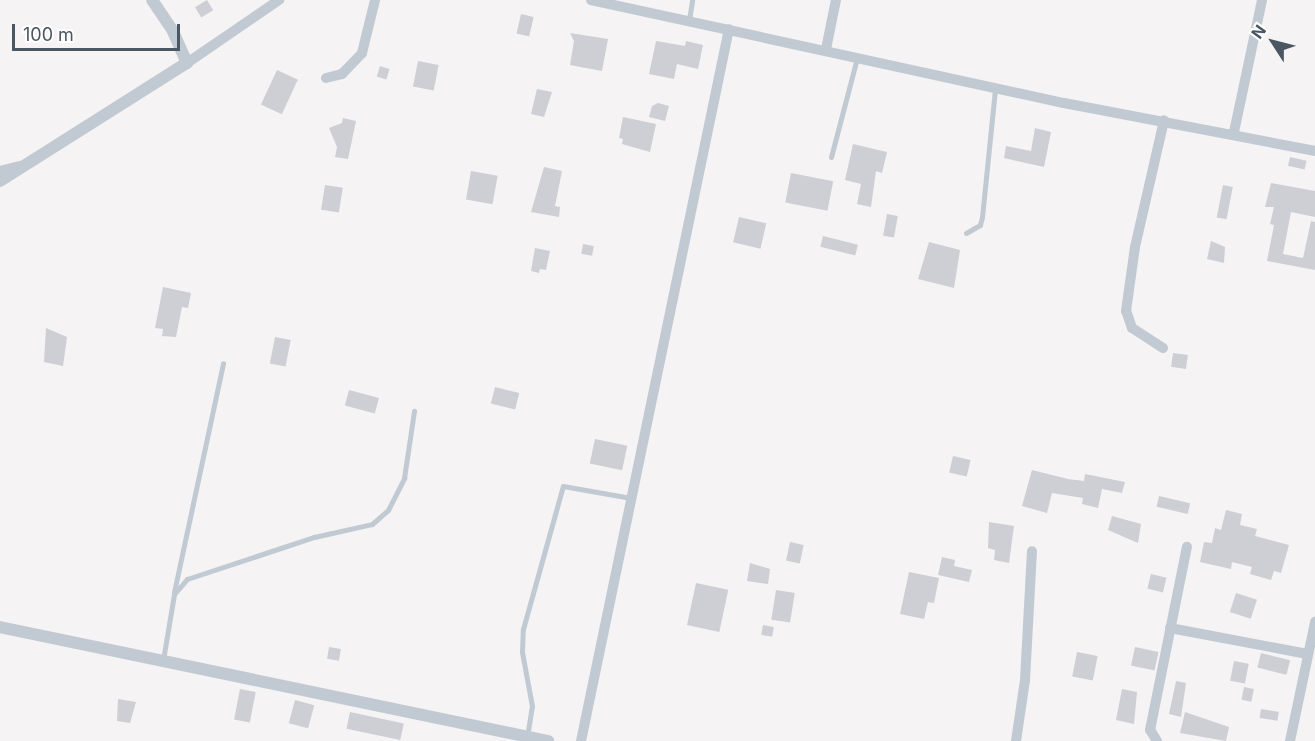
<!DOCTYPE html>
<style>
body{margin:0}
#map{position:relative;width:1315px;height:741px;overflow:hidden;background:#f5f3f3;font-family:Inter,sans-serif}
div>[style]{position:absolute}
.building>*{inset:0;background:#cdcfd5;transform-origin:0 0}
.service>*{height:5px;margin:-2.5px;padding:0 2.5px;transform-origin:2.5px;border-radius:2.5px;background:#c1cad2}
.minor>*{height:10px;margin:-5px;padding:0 5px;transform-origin:5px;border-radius:5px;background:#c1cad2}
.tertiary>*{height:12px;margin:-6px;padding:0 6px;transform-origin:6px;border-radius:6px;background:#c1cad2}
span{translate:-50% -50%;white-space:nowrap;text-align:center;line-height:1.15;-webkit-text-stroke:5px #fff;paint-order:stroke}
.north{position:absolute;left:1243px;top:12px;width:60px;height:60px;-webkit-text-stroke:4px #fff;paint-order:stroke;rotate:306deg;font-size:16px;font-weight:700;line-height:24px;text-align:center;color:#4a5661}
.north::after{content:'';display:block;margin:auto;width:21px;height:27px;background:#4a5661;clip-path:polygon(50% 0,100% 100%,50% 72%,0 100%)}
.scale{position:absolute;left:12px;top:24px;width:168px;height:27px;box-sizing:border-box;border:3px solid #4a5661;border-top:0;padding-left:8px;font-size:18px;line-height:21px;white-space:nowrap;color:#4a5661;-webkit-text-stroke:4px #fff;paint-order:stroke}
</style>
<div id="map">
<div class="building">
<i style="left:207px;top:0;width:12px;height:14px;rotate:59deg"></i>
<i style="left:521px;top:14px;width:13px;height:20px;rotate:13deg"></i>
<i style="clip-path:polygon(570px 33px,608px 39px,602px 71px,570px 65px,574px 41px)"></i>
<i style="clip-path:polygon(656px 41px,685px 46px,686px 41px,703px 45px,698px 69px,677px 64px,674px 79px,649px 74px)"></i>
<i style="left:418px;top:61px;width:21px;height:26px;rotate:11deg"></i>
<i style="left:380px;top:66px;width:10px;height:11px;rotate:17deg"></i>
<i style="left:277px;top:70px;width:23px;height:38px;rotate:25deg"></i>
<i style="clip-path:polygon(537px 89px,552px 92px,544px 117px,531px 114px)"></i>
<i style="clip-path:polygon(658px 103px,669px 106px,665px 121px,649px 117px,652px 106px)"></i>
<i style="clip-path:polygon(623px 117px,656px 124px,650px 152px,622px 144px,623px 139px,619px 138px)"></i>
<i style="clip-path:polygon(343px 118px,356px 121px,348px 159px,335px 157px,337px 147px,329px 128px,342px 123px)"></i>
<i style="clip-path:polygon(1035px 128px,1051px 132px,1044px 167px,1004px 158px,1006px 146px,1031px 151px)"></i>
<i style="clip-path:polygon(853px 144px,887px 152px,882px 173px,876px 171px,871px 207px,857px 204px,861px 184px,845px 180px)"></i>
<i style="left:1290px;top:157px;width:17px;height:9px;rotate:13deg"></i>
<i style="clip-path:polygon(544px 167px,562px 171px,555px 206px,560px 207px,559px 217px,531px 212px)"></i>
<i style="left:471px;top:171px;width:27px;height:29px;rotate:10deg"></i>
<i style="left:791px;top:173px;width:43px;height:30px;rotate:11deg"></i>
<i style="clip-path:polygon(1271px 183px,1315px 191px,1315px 217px,1291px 212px,1283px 254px,1303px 258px,1311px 221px,1315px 222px,1315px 270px,1267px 261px,1274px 225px,1270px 224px,1274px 207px,1265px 207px)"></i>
<i style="left:325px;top:185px;width:18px;height:25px;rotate:9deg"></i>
<i style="left:1223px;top:185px;width:10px;height:33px;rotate:11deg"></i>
<i style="left:887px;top:214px;width:11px;height:22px;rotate:10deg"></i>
<i style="left:739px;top:217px;width:28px;height:26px;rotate:13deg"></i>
<i style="left:823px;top:236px;width:36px;height:11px;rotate:14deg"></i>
<i style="clip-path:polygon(1211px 241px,1225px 247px,1224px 263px,1207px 259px)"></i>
<i style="clip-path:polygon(929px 242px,960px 250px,954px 288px,918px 279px)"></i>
<i style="left:583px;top:244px;width:11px;height:10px;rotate:10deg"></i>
<i style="clip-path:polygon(535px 248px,550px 251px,546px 270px,540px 269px,539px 273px,531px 271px)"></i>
<i style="clip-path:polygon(163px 287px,191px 293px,188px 308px,182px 307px,176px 337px,162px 336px,163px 329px,155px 328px)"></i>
<i style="clip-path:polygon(46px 328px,67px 337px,63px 366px,44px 362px)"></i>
<i style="left:275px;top:337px;width:16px;height:27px;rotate:11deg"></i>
<i style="left:1173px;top:353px;width:15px;height:14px;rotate:8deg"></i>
<i style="left:495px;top:387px;width:25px;height:17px;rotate:14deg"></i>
<i style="left:349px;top:390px;width:31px;height:16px;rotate:15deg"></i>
<i style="left:595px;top:439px;width:33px;height:25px;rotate:12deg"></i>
<i style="left:953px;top:456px;width:18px;height:17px;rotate:13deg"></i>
<i style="clip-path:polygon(1032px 470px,1068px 479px,1084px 481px,1085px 474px,1125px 482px,1122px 493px,1102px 489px,1098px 508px,1082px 504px,1083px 498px,1052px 493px,1047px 513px,1022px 506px)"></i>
<i style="left:1159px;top:496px;width:32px;height:11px;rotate:13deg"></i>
<i style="clip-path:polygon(1226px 510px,1242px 514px,1240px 525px,1257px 529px,1255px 536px,1289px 545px,1281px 573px,1274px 571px,1271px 580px,1250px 574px,1252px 567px,1232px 562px,1231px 569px,1200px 562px,1204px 542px,1212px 543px,1215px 528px,1221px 530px)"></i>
<i style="clip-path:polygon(1112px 516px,1141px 524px,1138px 543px,1108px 530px)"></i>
<i style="clip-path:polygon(989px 522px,1014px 526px,1009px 563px,994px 560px,995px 550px,988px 548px)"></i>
<i style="left:790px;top:542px;width:14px;height:19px;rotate:12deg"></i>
<i style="clip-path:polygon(942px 557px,955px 560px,954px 566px,972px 570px,969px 582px,938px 575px)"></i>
<i style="clip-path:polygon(750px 563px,770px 569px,768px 584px,747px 581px)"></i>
<i style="clip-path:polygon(909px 572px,939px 578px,934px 603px,928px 602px,924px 619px,900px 614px)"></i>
<i style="left:1151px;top:574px;width:16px;height:15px;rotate:14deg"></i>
<i style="left:696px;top:583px;width:33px;height:43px;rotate:12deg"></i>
<i style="left:776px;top:590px;width:19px;height:30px;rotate:9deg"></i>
<i style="left:1236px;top:593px;width:22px;height:20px;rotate:18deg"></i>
<i style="left:763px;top:625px;width:11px;height:10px;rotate:10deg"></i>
<i style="left:329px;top:647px;width:12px;height:12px;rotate:9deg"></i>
<i style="left:1135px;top:647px;width:24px;height:19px;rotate:12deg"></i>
<i style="left:1077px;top:652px;width:21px;height:25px;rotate:11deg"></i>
<i style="left:1261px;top:653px;width:30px;height:15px;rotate:14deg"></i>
<i style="left:1234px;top:661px;width:15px;height:20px;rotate:11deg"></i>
<i style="clip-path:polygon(1176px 681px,1186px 683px,1181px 717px,1169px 714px)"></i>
<i style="left:1244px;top:687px;width:10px;height:13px;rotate:11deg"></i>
<i style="left:240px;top:689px;width:16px;height:31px;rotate:11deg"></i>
<i style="clip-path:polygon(1122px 689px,1137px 692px,1134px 724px,1116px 720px)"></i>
<i style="clip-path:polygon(118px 699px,136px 702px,130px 723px,117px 721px)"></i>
<i style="left:295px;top:700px;width:20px;height:24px;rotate:15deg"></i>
<i style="left:1261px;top:709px;width:18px;height:9px;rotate:9deg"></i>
<i style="left:350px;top:712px;width:55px;height:17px;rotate:12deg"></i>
<i style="clip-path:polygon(1185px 712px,1229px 727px,1226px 741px,1180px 733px)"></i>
</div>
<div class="service">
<i style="left:689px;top:20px;width:20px;rotate:-81deg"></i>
<i style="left:831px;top:157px;width:102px;rotate:-75.3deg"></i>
<i style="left:966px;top:233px;width:16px;rotate:-30deg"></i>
<i style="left:980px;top:225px;width:8px;rotate:-76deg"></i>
<i style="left:982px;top:217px;width:130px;rotate:-84.2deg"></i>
<i style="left:174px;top:592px;width:234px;rotate:-77.9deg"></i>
<i style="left:163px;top:660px;width:67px;rotate:-80.5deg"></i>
<i style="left:174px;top:594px;width:20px;rotate:-49deg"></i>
<i style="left:187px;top:579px;width:134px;rotate:-18.3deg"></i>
<i style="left:314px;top:537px;width:59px;rotate:-12.6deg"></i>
<i style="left:372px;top:524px;width:21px;rotate:-41deg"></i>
<i style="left:388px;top:510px;width:36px;rotate:-63deg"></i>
<i style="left:404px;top:478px;width:68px;rotate:-81.5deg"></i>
<i style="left:527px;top:737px;width:31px;rotate:-81deg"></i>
<i style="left:532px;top:706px;width:55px;rotate:-100.5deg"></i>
<i style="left:522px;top:652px;width:23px;rotate:-88deg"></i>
<i style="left:523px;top:629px;width:148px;rotate:-74.4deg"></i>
<i style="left:563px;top:486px;width:69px;rotate:10deg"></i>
</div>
<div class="minor">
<i style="left:591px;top:0;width:484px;rotate:12.3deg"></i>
<i style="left:1064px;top:103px;width:256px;rotate:10.8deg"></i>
<i style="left:826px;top:49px;width:50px;rotate:-78.5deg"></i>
<i style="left:187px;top:63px;width:112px;rotate:-34.4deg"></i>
<i style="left:326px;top:78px;width:16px;rotate:-14deg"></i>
<i style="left:342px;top:74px;width:29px;rotate:-46deg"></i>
<i style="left:362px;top:53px;width:55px;rotate:-76.2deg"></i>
<i style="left:1234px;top:132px;width:135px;rotate:-78deg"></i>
<i style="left:0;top:171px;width:21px;rotate:-14deg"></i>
<i style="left:1163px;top:348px;width:37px;rotate:-147deg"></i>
<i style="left:1132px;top:328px;width:18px;rotate:-109deg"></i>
<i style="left:1126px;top:311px;width:65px;rotate:-82deg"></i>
<i style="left:1135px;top:247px;width:130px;rotate:-77.1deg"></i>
<i style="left:1170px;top:628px;width:140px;rotate:10.7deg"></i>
<i style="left:581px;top:741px;width:727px;rotate:-78.26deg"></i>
<i style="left:1016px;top:741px;width:62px;rotate:-81.6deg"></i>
<i style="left:1025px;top:680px;width:129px;rotate:-86.9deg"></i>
<i style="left:1157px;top:741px;width:13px;rotate:-122deg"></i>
<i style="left:1150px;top:730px;width:187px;rotate:-78.6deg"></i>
<i style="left:1290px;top:741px;width:122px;rotate:-78.1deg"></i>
</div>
<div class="tertiary">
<i style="left:0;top:181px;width:221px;rotate:-32.3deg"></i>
<i style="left:187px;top:63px;width:35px;rotate:-114deg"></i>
<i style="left:173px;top:31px;width:37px;rotate:-124deg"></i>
<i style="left:0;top:627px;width:560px;rotate:11.75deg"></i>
</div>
<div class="north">N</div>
<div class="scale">100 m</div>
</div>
